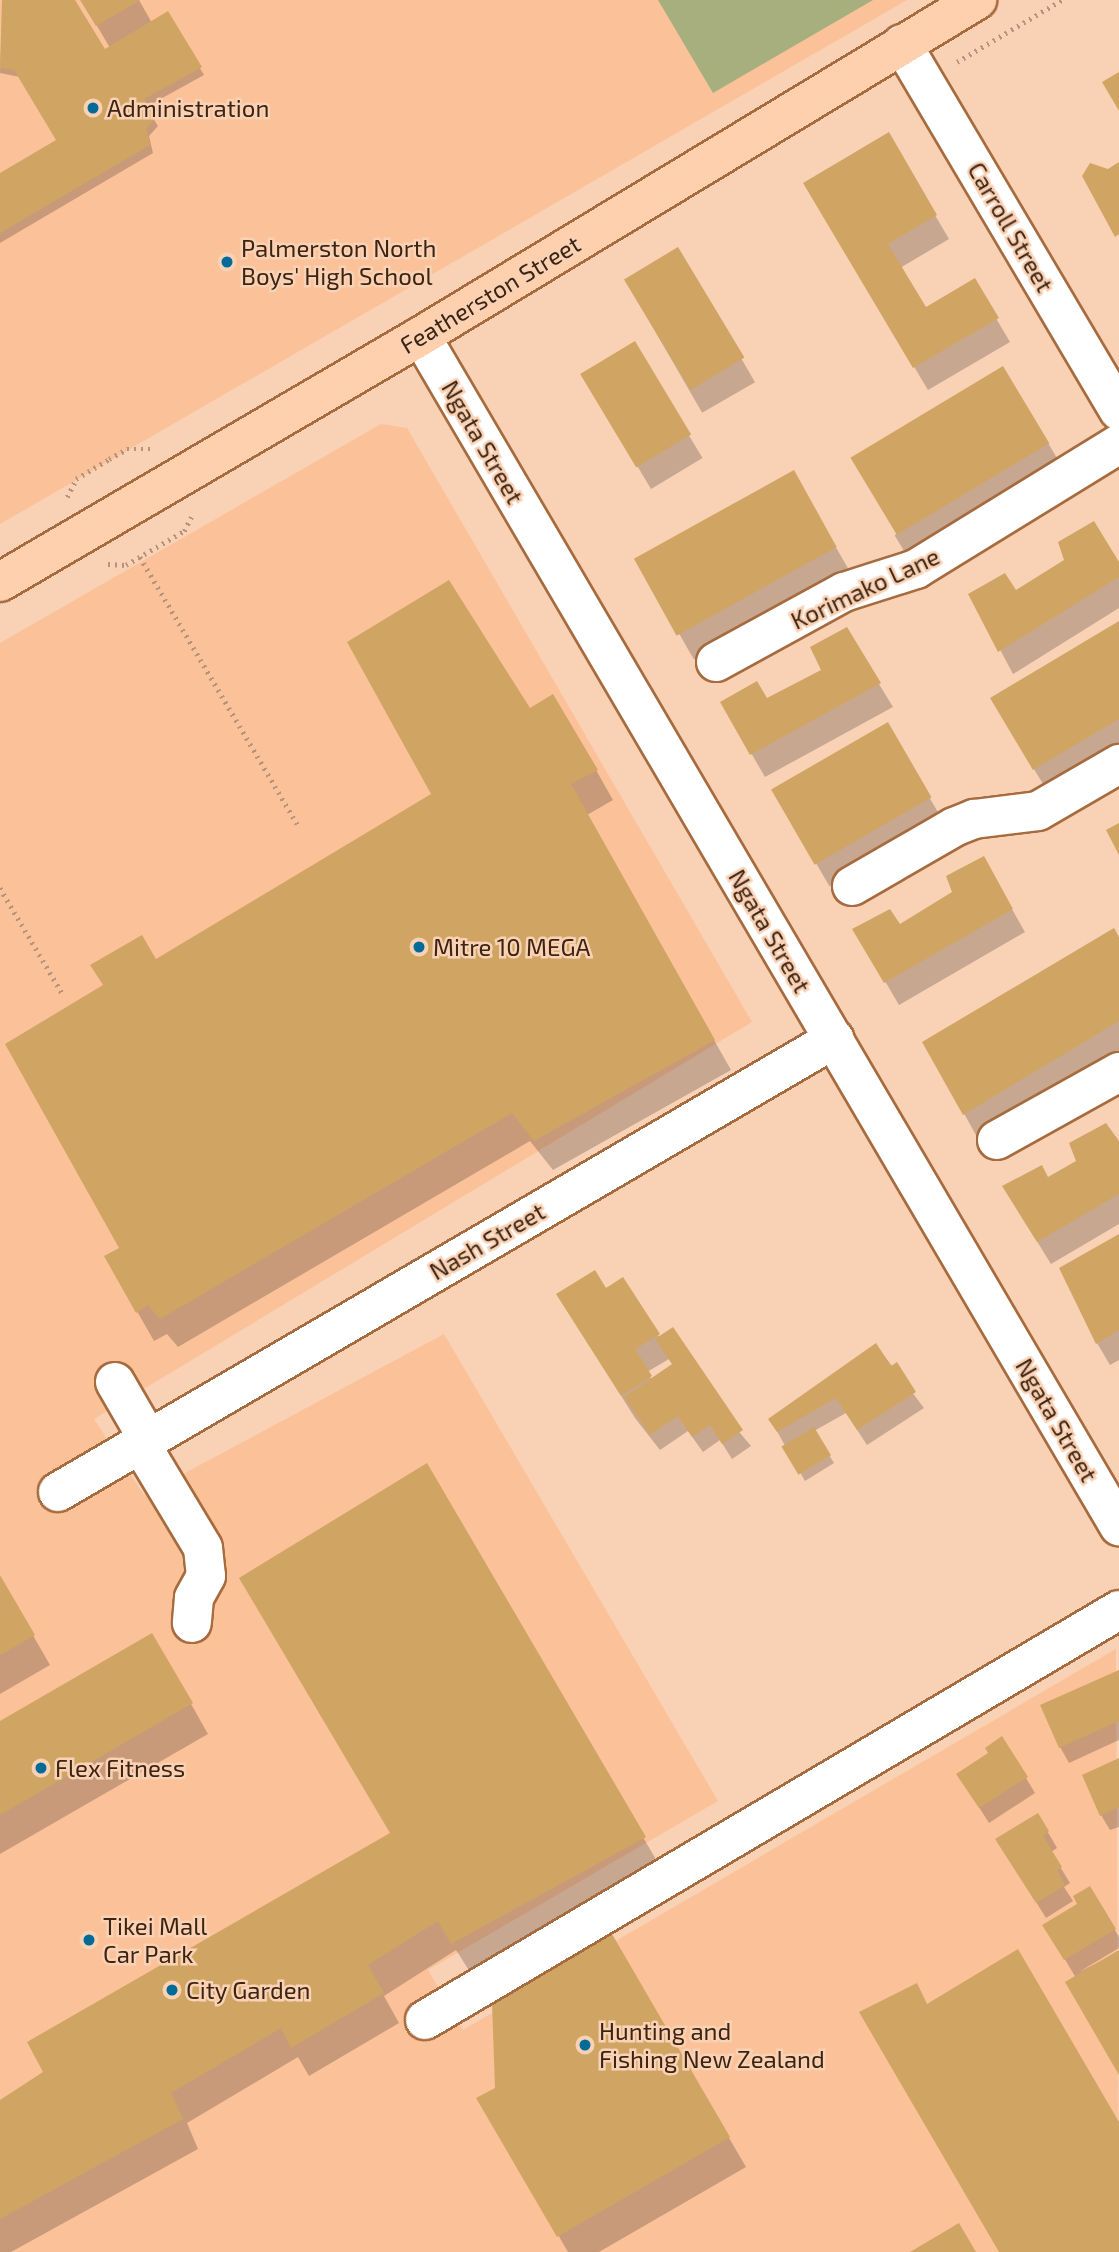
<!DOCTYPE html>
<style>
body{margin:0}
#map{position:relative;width:1119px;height:2252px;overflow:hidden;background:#f9d1b5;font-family:"Exo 2",sans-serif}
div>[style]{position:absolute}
.built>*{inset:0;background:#fbc198}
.green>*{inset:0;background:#a6af7d}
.shadow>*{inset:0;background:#0003;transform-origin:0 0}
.building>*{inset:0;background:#d0a564;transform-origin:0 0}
.path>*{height:4.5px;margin-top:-2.25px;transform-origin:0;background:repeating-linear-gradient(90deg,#b6937a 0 2px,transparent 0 7px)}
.roads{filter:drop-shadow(2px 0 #a66b3e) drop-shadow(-2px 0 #a66b3e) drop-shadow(0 2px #a66b3e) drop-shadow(0 -2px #a66b3e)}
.minor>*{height:38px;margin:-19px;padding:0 19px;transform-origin:19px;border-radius:19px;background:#fff}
.major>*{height:38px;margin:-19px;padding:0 19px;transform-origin:19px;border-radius:19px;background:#fed0ad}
.dots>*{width:19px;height:19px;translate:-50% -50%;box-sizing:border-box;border:4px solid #f9d1b5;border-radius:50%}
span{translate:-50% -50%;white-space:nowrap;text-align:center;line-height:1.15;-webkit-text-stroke:5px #f9d1b5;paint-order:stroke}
.poi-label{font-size:24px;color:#3d2411}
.left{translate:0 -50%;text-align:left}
.street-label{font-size:24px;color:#3d2411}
</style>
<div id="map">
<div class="built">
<i style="clip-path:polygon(0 0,907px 0,0 524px)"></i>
<i style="clip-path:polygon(381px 424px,407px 428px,752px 1022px,94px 1419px,144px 1495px,444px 1334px,718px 1801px,428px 1970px,463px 2030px,1116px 1649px,1119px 2252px,0 2252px,0 643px)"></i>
</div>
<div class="green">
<i style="clip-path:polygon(658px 0,873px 0,713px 93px)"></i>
</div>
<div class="shadow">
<i style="clip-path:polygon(3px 0,73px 0,105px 51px,110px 48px,82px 0,139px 0,152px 23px,168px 14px,204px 75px,146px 107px,158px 126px,149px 136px,153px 153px,0 243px,0 175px,59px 140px,20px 77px,0 73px)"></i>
<i style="clip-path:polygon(888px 135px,949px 239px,900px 268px,925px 310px,974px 281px,1010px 342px,928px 390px,805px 184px)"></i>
<i style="left:678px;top:249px;width:154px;height:61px;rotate:60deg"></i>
<i style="left:634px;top:344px;width:133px;height:60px;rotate:59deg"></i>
<i style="left:1048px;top:443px;width:27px;height:179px;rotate:59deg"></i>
<i style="left:793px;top:473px;width:112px;height:179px;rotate:60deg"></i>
<i style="clip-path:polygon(1119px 566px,1119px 608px,1013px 674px,971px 595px,1016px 592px)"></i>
<i style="clip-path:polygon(1119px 623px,1119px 749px,1048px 792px,1005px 722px)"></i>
<i style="clip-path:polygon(846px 630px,893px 707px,765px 777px,722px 703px,766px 701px,823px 670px)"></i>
<i style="left:887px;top:724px;width:112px;height:131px;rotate:60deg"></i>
<i style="clip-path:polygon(596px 770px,613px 800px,587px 815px,731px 1070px,553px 1170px,530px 1141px,178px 1347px,167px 1334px,154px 1341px,106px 1257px,121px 1249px,155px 961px,434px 794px)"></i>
<i style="clip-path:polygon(983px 859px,1025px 932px,899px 1005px,855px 930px,899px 926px,954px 893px)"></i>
<i style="clip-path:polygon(1119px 941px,1119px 1052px,977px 1137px,925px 1043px)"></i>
<i style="clip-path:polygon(1119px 1143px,1119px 1224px,1051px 1264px,1017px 1209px,1048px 1179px)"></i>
<i style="clip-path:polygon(1119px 1236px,1119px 1360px,1110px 1365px,1097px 1343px)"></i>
<i style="clip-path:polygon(evenodd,623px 1279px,660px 1338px,751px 1446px,732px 1459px,720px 1440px,703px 1452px,688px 1431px,660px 1450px,635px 1418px,572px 1317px,623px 1279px,669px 1359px,673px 1365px,652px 1380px,647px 1372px,669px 1359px)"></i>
<i style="clip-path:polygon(876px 1345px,924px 1408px,867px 1445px,846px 1413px,814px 1431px,834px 1463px,805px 1481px,770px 1419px)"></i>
<i style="clip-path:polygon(426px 1465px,661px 1868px,470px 1972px,456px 1950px,384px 1996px,399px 2023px,309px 2076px,298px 2057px,187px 2123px,198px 2149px,11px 2252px,0 2252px,0 2102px,392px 1834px)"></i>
<i style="clip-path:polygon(0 1578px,50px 1665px,0 1694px)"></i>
<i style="clip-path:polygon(152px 1635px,208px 1734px,0 1854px,0 1723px)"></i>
<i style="clip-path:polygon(1119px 1672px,1119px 1740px,1069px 1763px,1060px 1747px)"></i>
<i style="clip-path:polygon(991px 1754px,1026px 1778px,1035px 1793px,989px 1823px,968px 1790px)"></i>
<i style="clip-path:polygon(1119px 1760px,1119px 1827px,1110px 1830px,1101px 1815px)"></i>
<i style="clip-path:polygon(1038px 1815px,1057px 1848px,1051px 1852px,1070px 1883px,1064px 1887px,1073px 1901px,1046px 1918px,1007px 1855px)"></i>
<i style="clip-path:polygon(1089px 1888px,1119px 1937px,1119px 1948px,1079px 1972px,1119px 1952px,1119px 2073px,1076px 1978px,1045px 1926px,1079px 1905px)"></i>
<i style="clip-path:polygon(611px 1936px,746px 2167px,599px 2252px,568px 2252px,479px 2099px,497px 2089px)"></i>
</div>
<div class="building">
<i style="clip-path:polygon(2px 0,75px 0,105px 49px,168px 11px,202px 67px,144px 99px,156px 118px,146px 128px,150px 145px,0 233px,0 173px,56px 140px,14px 70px,0 68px)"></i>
<i style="clip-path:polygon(80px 0,140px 0,96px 26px)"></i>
<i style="clip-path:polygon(1119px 72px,1119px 111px,1102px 82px)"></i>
<i style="clip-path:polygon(889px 132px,937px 215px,888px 244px,926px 307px,975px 278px,999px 318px,913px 368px,803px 183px)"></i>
<i style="clip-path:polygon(1119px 162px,1119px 234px,1115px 237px,1082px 176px,1090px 163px,1108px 169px)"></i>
<i style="left:678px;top:247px;width:129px;height:63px;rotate:59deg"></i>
<i style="left:635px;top:341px;width:109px;height:64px;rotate:59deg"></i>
<i style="left:1003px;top:366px;width:90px;height:178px;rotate:59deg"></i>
<i style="left:794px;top:470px;width:88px;height:183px;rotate:61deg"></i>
<i style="clip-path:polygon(1094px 521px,1119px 562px,1119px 577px,998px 652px,968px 594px,1005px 573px,1016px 590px,1064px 560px,1058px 542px)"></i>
<i style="clip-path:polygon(449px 580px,530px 708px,553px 694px,598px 770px,571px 784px,715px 1040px,534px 1141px,512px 1113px,160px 1319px,148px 1305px,136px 1313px,104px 1256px,119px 1248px,5px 1044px,103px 985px,90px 965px,142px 935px,156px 959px,431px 794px,347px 642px)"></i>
<i style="clip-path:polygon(1119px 621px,1119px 719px,1033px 770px,990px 698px)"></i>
<i style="clip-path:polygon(847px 627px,881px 683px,750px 755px,720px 702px,757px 681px,767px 698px,821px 670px,810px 647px)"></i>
<i style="left:888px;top:722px;width:87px;height:135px;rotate:60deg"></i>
<i style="clip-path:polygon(1119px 823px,1119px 855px,1106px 830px)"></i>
<i style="clip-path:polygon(984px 856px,1013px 909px,884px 983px,852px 929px,890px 909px,900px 924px,952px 892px,946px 876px)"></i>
<i style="clip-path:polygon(1114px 928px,1119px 937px,1119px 1021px,963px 1115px,922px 1042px)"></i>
<i style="clip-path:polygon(1106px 1123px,1119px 1141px,1119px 1194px,1037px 1242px,1002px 1186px,1042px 1165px,1048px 1177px,1076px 1161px,1069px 1143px)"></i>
<i style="clip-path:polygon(1119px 1234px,1119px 1330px,1096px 1344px,1059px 1268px)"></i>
<i style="clip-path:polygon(595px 1270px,606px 1288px,623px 1277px,660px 1334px,635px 1349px,652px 1376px,621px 1396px,556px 1294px)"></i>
<i style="clip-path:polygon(673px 1327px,743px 1430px,722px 1444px,710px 1425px,692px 1437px,678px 1416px,650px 1435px,624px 1397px,672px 1364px,655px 1339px)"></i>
<i style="clip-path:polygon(876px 1343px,891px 1366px,897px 1362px,916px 1392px,857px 1430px,836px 1398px,777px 1432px,768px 1419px)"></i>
<i style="left:814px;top:1427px;width:33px;height:38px;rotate:59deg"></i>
<i style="clip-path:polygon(427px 1463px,646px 1837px,451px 1944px,438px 1921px,368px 1965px,384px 1993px,291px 2048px,281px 2028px,171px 2093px,183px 2119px,0 2219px,0 2100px,43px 2072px,27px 2042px,390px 1833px,239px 1578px)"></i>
<i style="clip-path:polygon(0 1575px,35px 1635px,0 1655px)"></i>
<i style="clip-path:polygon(152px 1633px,193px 1703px,0 1815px,0 1721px)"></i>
<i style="clip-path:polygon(1119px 1670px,1119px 1721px,1059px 1748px,1040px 1705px)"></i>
<i style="clip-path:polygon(1002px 1736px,1028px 1777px,979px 1808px,956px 1774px,988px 1753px,985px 1748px)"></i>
<i style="clip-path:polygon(1119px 1758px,1119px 1807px,1100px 1816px,1082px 1775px)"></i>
<i style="clip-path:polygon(1038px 1813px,1049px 1831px,1043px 1836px,1062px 1867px,1057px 1870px,1065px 1885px,1036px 1903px,995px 1839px)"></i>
<i style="clip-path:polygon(1090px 1886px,1116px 1929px,1064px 1960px,1042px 1925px,1077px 1904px,1073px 1896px)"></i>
<i style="clip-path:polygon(612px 1934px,730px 2137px,557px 2237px,476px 2098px,495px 2088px,492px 2003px)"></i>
<i style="clip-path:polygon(1018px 1949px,1119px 2122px,1119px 2252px,999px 2252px,859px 2012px,917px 1983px,927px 2004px)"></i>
<i style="clip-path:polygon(1119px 1950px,1119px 2075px,1065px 1982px)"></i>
<i style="clip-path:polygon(959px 2223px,976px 2252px,910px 2252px)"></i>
</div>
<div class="path">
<i style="left:957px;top:62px;width:122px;rotate:-30.6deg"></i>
<i style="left:67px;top:497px;width:20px;rotate:-63deg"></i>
<i style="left:76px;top:479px;width:39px;rotate:-31deg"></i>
<i style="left:109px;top:459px;width:21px;rotate:-29deg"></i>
<i style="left:127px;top:449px;width:24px"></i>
<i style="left:140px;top:557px;width:310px;rotate:59.5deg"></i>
<i style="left:108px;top:564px;width:18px;rotate:3deg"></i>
<i style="left:126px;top:565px;width:67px;rotate:-30.4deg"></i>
<i style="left:184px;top:531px;width:16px;rotate:-63deg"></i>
<i style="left:0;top:888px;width:122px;rotate:59.4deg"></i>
</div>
<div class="roads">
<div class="minor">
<i style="left:902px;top:44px;width:426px;rotate:59.4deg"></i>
<i style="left:421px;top:336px;width:1380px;rotate:59.61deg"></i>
<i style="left:716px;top:662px;width:146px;rotate:-28.7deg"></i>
<i style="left:844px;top:592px;width:76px;rotate:-17.7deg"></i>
<i style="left:916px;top:569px;width:238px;rotate:-31.6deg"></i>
<i style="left:852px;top:886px;width:118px;rotate:-30deg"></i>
<i style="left:954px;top:827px;width:22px;rotate:-22deg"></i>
<i style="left:974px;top:819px;width:64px;rotate:-7.1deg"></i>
<i style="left:1038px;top:811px;width:94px;rotate:-30.1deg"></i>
<i style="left:997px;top:1140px;width:140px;rotate:-29.1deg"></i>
<i style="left:115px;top:1382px;width:66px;rotate:59.9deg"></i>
<i style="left:140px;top:1443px;width:122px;rotate:59deg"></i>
<i style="left:203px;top:1548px;width:28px;rotate:84deg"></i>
<i style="left:206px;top:1576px;width:25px;rotate:119deg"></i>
<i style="left:194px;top:1598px;width:25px;rotate:95deg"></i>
<i style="left:58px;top:1492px;width:899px;rotate:-30.27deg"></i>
<i style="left:425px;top:2020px;width:806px;rotate:-30.57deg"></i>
</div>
<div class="major">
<i style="left:0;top:582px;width:488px;rotate:-30.3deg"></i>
<i style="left:421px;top:336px;width:650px;rotate:-31.15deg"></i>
</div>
</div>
<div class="dots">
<i style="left:93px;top:108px;background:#006b98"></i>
<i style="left:227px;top:262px;background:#006b98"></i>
<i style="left:419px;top:947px;background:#006b98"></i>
<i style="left:41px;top:1768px;background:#006b98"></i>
<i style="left:89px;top:1940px;background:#006b98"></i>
<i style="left:172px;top:1990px;background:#006b98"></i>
<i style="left:585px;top:2045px;background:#006b98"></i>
</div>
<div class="poi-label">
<span class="left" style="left:107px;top:108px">Administration</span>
<span class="left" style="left:241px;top:262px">Palmerston North<br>Boys' High School</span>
<span class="left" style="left:433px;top:947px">Mitre 10 MEGA</span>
<span class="left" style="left:55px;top:1768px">Flex Fitness</span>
<span class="left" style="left:103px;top:1940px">Tikei Mall<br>Car Park</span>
<span class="left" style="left:186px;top:1990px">City Garden</span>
<span class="left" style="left:599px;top:2045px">Hunting and<br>Fishing New Zealand</span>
</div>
<div class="street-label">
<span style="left:1011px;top:227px;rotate:60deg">Carroll Street</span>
<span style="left:490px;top:294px;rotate:-31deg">Featherston Street</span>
<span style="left:483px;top:442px;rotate:60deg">Ngata Street</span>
<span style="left:865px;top:588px;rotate:-25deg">Korimako Lane</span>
<span style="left:770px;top:931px;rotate:60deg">Ngata Street</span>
<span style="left:487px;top:1241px;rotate:-30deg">Nash Street</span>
<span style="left:1057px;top:1420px;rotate:60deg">Ngata Street</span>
</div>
</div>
